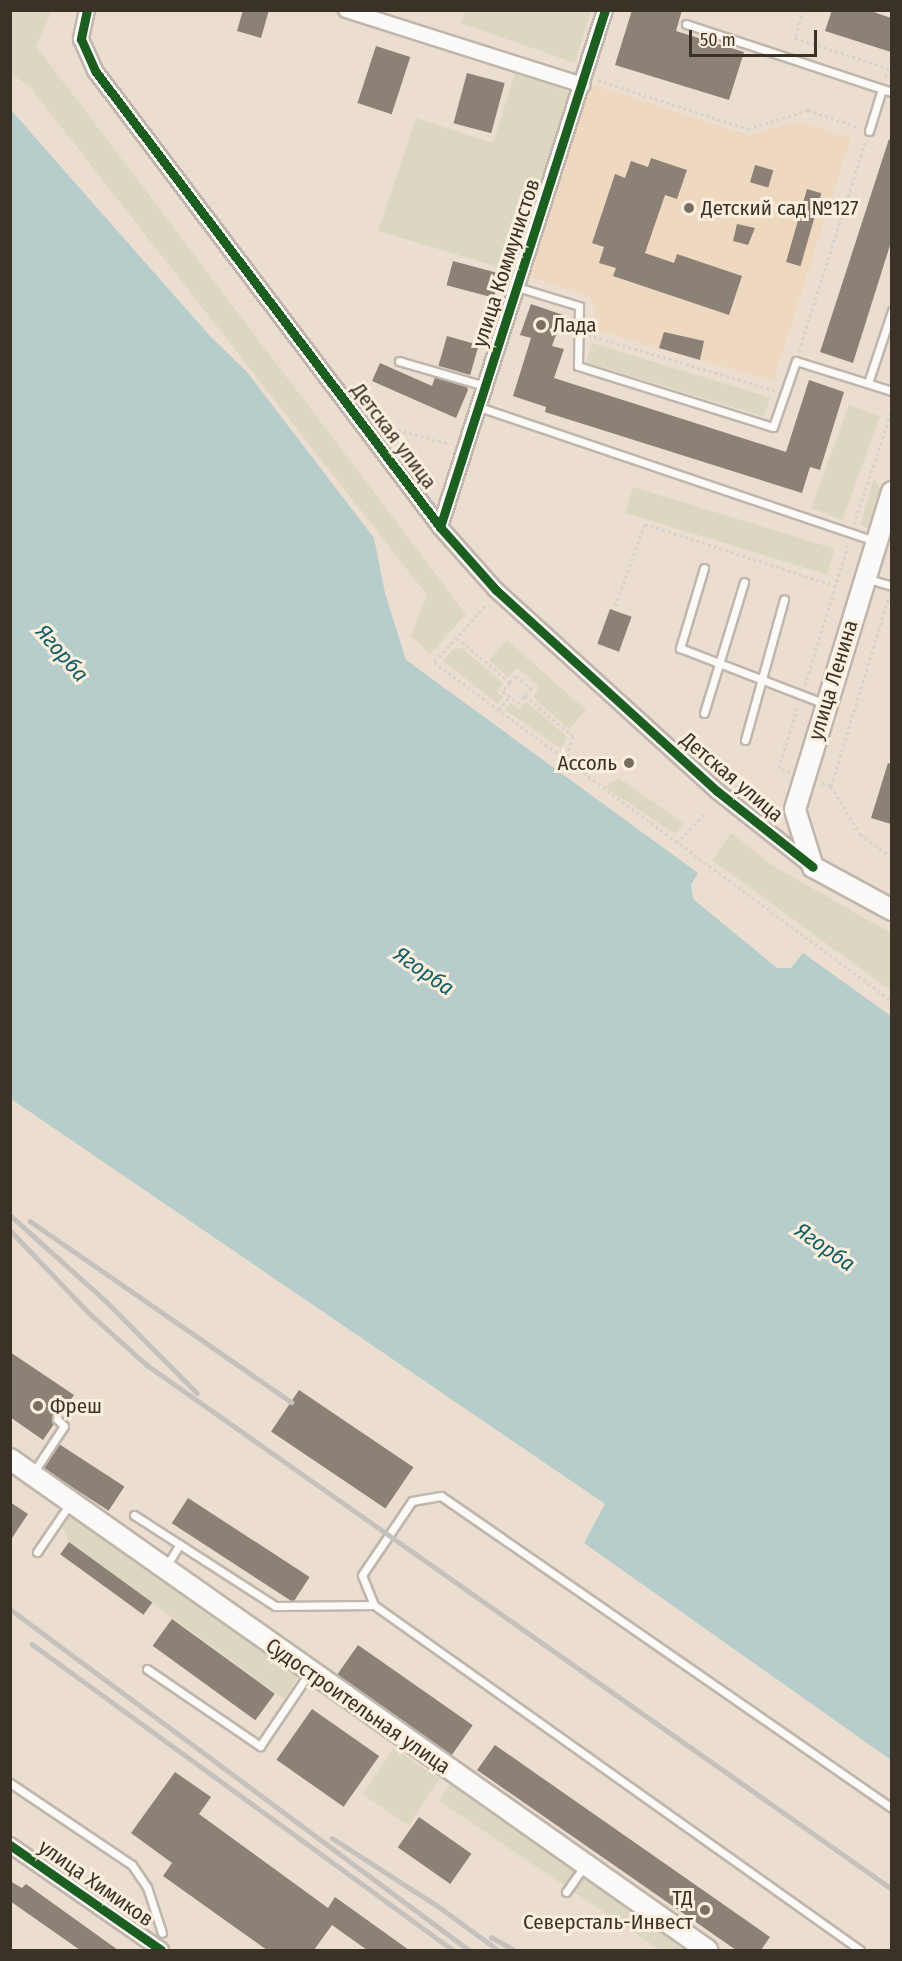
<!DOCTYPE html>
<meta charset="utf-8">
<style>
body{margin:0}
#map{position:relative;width:902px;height:1961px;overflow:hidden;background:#ebded0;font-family:"Fira Sans Condensed",sans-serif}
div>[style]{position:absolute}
.built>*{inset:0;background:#eed9c0}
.green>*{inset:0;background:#dcd7c1;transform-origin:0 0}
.water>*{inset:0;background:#b6cdcc}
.building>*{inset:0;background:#8b8177;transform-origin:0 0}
.path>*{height:3px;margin-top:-1.5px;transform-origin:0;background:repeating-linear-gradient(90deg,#d6d2cd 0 3px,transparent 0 6px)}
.roads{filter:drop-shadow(2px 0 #c0b6ab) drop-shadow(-2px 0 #c0b6ab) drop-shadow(0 2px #c0b6ab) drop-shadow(0 -2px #c0b6ab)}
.service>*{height:7px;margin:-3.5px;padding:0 3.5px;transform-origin:3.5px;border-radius:3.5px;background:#fcfaf8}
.minor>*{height:14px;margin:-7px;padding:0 7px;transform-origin:7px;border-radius:7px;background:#fcfaf8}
.secondary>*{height:20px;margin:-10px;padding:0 10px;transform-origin:10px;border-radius:10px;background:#fcfaf8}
.rail>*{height:4.5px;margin:-2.25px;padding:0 2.25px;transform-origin:2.25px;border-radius:2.25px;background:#c5c2be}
.cycleway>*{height:9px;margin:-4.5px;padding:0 4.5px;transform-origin:4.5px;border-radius:4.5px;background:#1b5e20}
.dots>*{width:16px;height:16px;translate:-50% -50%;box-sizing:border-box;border:3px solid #fceedd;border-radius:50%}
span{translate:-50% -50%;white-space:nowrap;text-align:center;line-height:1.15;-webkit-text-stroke:6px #fceedd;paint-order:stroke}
.poi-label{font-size:21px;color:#3b3227}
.left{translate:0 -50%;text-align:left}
.right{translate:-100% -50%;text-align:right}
.street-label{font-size:21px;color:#3b3227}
.water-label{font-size:22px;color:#105f67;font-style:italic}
.frame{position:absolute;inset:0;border:12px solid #3b3227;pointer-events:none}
.scale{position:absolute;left:689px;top:30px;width:128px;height:27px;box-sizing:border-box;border:3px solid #3b3227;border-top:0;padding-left:8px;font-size:18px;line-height:21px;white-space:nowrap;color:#3b3227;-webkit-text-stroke:4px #fceedd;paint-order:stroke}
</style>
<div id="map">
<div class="built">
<i style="clip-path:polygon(589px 84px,749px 135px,800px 121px,851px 138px,773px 381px,599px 331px,590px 296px,528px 277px)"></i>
</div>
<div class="green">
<i style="clip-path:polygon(10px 11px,52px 11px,36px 46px,466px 614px,430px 654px,411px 636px,427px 595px,30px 87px,11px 74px)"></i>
<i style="clip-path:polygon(466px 11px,466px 10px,591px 11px,575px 63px,461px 23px)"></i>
<i style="clip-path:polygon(515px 73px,570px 92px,512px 271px,378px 231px,416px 118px,493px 143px)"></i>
<i style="left:592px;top:343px;width:186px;height:20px;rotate:17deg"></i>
<i style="left:849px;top:405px;width:33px;height:110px;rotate:20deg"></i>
<i style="clip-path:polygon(874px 479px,881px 489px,868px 528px,860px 525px)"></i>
<i style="left:633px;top:487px;width:211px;height:27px;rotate:17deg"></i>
<i style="clip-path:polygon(507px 640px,586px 710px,569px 729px,533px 697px,540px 687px,517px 668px,508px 677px,489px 660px)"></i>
<i style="clip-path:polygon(462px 648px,503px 683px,496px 691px,503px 697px,498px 704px,443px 661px,453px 649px)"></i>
<i style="clip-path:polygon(526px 702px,567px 736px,562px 749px,505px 710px,511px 703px,519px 709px)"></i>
<i style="clip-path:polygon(619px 778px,684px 824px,675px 834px,605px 787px)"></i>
<i style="clip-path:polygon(731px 833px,772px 865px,891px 933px,891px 991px,712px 860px)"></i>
<i style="clip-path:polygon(70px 1513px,299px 1676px,284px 1699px,69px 1542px,63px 1528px)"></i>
<i style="left:394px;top:1748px;width:55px;height:56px;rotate:34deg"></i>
<i style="clip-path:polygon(450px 1784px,687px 1950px,660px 1950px,439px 1801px)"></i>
</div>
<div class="water">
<i style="clip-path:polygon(11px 110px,209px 335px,247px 372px,374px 538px,385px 593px,406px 660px,698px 873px,691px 885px,693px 899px,777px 968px,791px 968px,803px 953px,891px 1016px,891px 1760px,584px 1543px,605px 1504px,11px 1099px)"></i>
</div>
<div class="building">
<i style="clip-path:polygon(243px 10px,269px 10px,261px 38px,237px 31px)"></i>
<i style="clip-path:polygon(632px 10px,682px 10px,676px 31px,744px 52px,729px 100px,615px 65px)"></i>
<i style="clip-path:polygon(832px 10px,868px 10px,891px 18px,891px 52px,825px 31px)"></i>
<i style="left:376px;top:46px;width:36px;height:60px;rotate:18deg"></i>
<i style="left:467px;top:73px;width:39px;height:52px;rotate:15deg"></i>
<i style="clip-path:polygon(889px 139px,891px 140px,891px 242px,853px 363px,820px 352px)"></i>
<i style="clip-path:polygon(651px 158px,687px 170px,677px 199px,665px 195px,645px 253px,674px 263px,677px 254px,742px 276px,729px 315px,613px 276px,616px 268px,599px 263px,604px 247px,592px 243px,615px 174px,625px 178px,631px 161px,648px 167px)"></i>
<i style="left:755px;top:165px;width:19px;height:18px;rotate:16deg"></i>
<i style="left:807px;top:189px;width:15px;height:76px;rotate:16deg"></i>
<i style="clip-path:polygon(737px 224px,755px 228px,748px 245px,733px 241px)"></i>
<i style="left:453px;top:261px;width:49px;height:25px;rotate:15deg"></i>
<i style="clip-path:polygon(531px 304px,563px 315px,552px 346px,564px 349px,554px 378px,786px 452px,809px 380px,844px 392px,820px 470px,810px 467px,802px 493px,545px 412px,546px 407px,513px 396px,531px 338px,520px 335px)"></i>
<i style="clip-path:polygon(664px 332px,704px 341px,700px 360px,659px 348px)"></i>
<i style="left:447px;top:336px;width:33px;height:31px;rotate:16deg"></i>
<i style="clip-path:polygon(380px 363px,432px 386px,435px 377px,467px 387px,468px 390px,456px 418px,372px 381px)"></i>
<i style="left:610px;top:609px;width:23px;height:37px;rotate:20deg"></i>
<i style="clip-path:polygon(888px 763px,891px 764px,891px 824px,871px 818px)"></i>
<i style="clip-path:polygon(10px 1352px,74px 1395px,60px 1415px,53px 1415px,54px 1424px,43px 1440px,10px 1417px)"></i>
<i style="left:299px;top:1390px;width:138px;height:50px;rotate:34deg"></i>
<i style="left:59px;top:1444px;width:78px;height:29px;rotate:33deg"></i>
<i style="left:188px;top:1498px;width:145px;height:30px;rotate:33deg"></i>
<i style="clip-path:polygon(10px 1502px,28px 1514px,10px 1541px)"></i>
<i style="left:69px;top:1542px;width:103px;height:15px;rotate:36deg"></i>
<i style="left:172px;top:1619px;width:127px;height:33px;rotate:36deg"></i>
<i style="left:358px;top:1645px;width:140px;height:37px;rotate:35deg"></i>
<i style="left:312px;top:1709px;width:82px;height:62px;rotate:35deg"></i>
<i style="clip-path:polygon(495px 1745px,770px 1937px,761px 1950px,736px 1950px,477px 1770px)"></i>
<i style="clip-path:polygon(175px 1772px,211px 1797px,199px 1814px,328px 1908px,335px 1897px,409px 1950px,367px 1950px,332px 1925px,314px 1950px,267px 1950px,163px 1876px,172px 1863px,131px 1833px)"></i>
<i style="left:419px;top:1817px;width:64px;height:37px;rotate:35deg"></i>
<i style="clip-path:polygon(10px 1881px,22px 1888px,26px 1884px,118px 1950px,80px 1950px,10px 1901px)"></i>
</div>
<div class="path">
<i style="left:803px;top:10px;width:29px;rotate:106deg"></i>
<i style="left:795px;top:38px;width:98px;rotate:17.9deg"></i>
<i style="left:888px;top:68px;width:10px;rotate:107deg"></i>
<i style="left:598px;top:80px;width:158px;rotate:18.1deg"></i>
<i style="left:748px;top:129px;width:63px;rotate:-17.6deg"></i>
<i style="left:808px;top:110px;width:53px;rotate:18.8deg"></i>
<i style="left:588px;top:335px;width:194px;rotate:16.5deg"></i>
<i style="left:799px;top:351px;width:221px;rotate:-72.4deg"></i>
<i style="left:392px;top:428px;width:60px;rotate:15.4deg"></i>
<i style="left:854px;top:524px;width:121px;rotate:-71.7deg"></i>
<i style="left:485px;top:606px;width:76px;rotate:132.3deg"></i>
<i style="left:434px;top:662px;width:570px;rotate:36.51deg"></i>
<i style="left:615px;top:606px;width:87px;rotate:-69.9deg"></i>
<i style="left:645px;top:524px;width:201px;rotate:18deg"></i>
<i style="left:457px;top:638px;width:69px;rotate:39.7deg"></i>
<i style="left:510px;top:682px;width:11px;rotate:128deg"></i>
<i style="left:503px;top:691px;width:19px;rotate:39deg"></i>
<i style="left:518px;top:703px;width:10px;rotate:-45deg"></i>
<i style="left:525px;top:696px;width:62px;rotate:39.8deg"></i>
<i style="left:573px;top:736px;width:24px;rotate:107deg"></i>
<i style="left:510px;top:682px;width:8px;rotate:-45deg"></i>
<i style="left:516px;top:676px;width:19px;rotate:39deg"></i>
<i style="left:531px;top:688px;width:10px;rotate:127deg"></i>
<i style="left:805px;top:685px;width:146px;rotate:-72.9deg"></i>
<i style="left:499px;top:710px;width:18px;rotate:-52deg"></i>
<i style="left:790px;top:772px;width:12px;rotate:-160deg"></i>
<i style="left:779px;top:768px;width:66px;rotate:-73.2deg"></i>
<i style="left:822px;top:783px;width:9px;rotate:18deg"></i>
<i style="left:831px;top:786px;width:56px;rotate:58.9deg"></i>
<i style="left:860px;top:834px;width:39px;rotate:36deg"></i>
<i style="left:831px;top:786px;width:199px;rotate:-73deg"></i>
<i style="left:677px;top:843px;width:42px;rotate:-46.9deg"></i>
</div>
<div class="roads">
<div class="service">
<i style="left:686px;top:24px;width:217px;rotate:18.3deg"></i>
<i style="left:869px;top:131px;width:44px;rotate:-72.8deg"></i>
<i style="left:517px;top:287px;width:65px;rotate:17deg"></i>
<i style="left:579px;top:306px;width:60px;rotate:91deg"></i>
<i style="left:578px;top:366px;width:204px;rotate:17.4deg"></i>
<i style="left:773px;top:427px;width:70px;rotate:-70.8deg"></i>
<i style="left:796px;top:361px;width:101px;rotate:17.4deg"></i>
<i style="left:399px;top:361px;width:90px;rotate:16.2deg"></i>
<i style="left:868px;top:383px;width:76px;rotate:-71.6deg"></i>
<i style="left:479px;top:407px;width:417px;rotate:18.7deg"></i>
<i style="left:704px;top:568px;width:84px;rotate:106.7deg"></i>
<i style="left:680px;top:648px;width:155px;rotate:21.1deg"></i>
<i style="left:868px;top:579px;width:25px;rotate:16deg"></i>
<i style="left:704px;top:713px;width:137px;rotate:-73deg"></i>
<i style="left:745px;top:740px;width:146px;rotate:-74.5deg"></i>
<i style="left:33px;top:1473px;width:56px;rotate:-56.6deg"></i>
<i style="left:64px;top:1426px;width:10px;rotate:-135deg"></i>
<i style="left:134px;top:1515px;width:168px;rotate:32.8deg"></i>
<i style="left:275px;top:1606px;width:99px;rotate:-0.6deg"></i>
<i style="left:37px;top:1552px;width:57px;rotate:-55.8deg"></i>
<i style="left:165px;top:1568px;width:28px;rotate:-58deg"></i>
<i style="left:147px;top:1669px;width:137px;rotate:34.3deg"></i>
<i style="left:260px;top:1746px;width:89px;rotate:-56deg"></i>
<i style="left:10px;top:1783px;width:147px;rotate:33.9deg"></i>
<i style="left:132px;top:1865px;width:27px;rotate:56deg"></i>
<i style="left:147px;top:1887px;width:48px;rotate:71.9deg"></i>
<i style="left:566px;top:1892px;width:33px;rotate:-55deg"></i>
<i style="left:860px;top:1950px;width:596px;rotate:-144.63deg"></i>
<i style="left:374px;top:1605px;width:32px;rotate:-112deg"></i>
<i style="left:362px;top:1575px;width:89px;rotate:-56deg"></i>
<i style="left:412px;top:1501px;width:29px;rotate:-10deg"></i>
<i style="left:441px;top:1496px;width:548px;rotate:34.68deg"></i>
</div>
<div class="minor">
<i style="left:87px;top:10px;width:30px;rotate:102deg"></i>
<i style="left:81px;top:39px;width:36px;rotate:66deg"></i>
<i style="left:96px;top:72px;width:570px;rotate:52.91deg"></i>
<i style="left:440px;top:527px;width:84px;rotate:48.4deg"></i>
<i style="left:496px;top:590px;width:299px;rotate:42.3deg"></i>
<i style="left:717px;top:791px;width:122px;rotate:38.4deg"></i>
<i style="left:346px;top:10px;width:248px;rotate:17.6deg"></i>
<i style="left:440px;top:527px;width:543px;rotate:-72.3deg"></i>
<i style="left:10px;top:1845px;width:184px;rotate:34.8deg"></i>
</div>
<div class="secondary">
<i style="left:892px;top:492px;width:332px;rotate:107deg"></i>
<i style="left:795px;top:810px;width:60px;rotate:72.5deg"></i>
<i style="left:813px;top:867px;width:90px;rotate:28.6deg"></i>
<i style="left:10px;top:1459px;width:853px;rotate:35.16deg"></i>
</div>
</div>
<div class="rail">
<i style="left:10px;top:1215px;width:130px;rotate:41.9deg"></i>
<i style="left:107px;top:1302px;width:128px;rotate:45.3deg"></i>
<i style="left:30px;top:1221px;width:318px;rotate:34.7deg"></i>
<i style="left:10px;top:1230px;width:115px;rotate:46.4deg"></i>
<i style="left:89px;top:1313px;width:78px;rotate:41.9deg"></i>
<i style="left:147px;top:1365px;width:911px;rotate:35.12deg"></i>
<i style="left:10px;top:1609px;width:572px;rotate:36.61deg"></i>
<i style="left:32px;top:1644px;width:520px;rotate:36.01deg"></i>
<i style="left:332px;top:1838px;width:131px;rotate:32.8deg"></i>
<i style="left:442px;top:1909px;width:69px;rotate:36.2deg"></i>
<i style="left:491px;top:1937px;width:26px;rotate:29deg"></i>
</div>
<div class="cycleway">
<i style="left:87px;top:10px;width:30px;rotate:102deg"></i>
<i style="left:81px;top:39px;width:36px;rotate:66deg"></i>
<i style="left:96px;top:72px;width:570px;rotate:52.91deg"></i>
<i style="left:440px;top:527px;width:84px;rotate:48.4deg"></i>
<i style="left:496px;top:590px;width:299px;rotate:42.3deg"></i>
<i style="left:717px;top:791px;width:122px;rotate:38.4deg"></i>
<i style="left:440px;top:527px;width:543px;rotate:-72.3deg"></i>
<i style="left:10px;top:1845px;width:184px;rotate:34.8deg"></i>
</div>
<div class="dots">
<i style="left:689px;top:208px;background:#796e62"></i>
<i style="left:541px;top:325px;background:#796e62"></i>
<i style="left:629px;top:763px;background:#796e62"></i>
<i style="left:38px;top:1406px;background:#796e62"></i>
<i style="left:705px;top:1910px;background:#796e62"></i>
</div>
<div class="poi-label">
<span class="left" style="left:701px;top:208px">Детский сад №127</span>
<span class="left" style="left:553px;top:325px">Лада</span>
<span class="right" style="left:617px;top:763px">Ассоль</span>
<span class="left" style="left:50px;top:1406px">Фреш</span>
<span class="right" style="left:693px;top:1910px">ТД<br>Северсталь-Инвест</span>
</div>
<div class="street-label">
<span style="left:506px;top:263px;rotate:-72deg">улица Коммунистов</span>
<span style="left:394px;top:436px;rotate:53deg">Детская улица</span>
<span style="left:833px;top:680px;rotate:-73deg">улица Ленина</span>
<span style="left:732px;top:777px;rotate:40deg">Детская улица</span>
<span style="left:358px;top:1706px;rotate:35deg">Судостроительная улица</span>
<span style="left:96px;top:1883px;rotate:35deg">улица Химиков</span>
</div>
<div class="water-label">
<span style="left:62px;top:653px;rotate:49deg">Ягорба</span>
<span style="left:424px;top:971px;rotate:35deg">Ягорба</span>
<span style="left:825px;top:1247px;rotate:35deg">Ягорба</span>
</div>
<div class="frame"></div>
<div class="scale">50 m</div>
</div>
